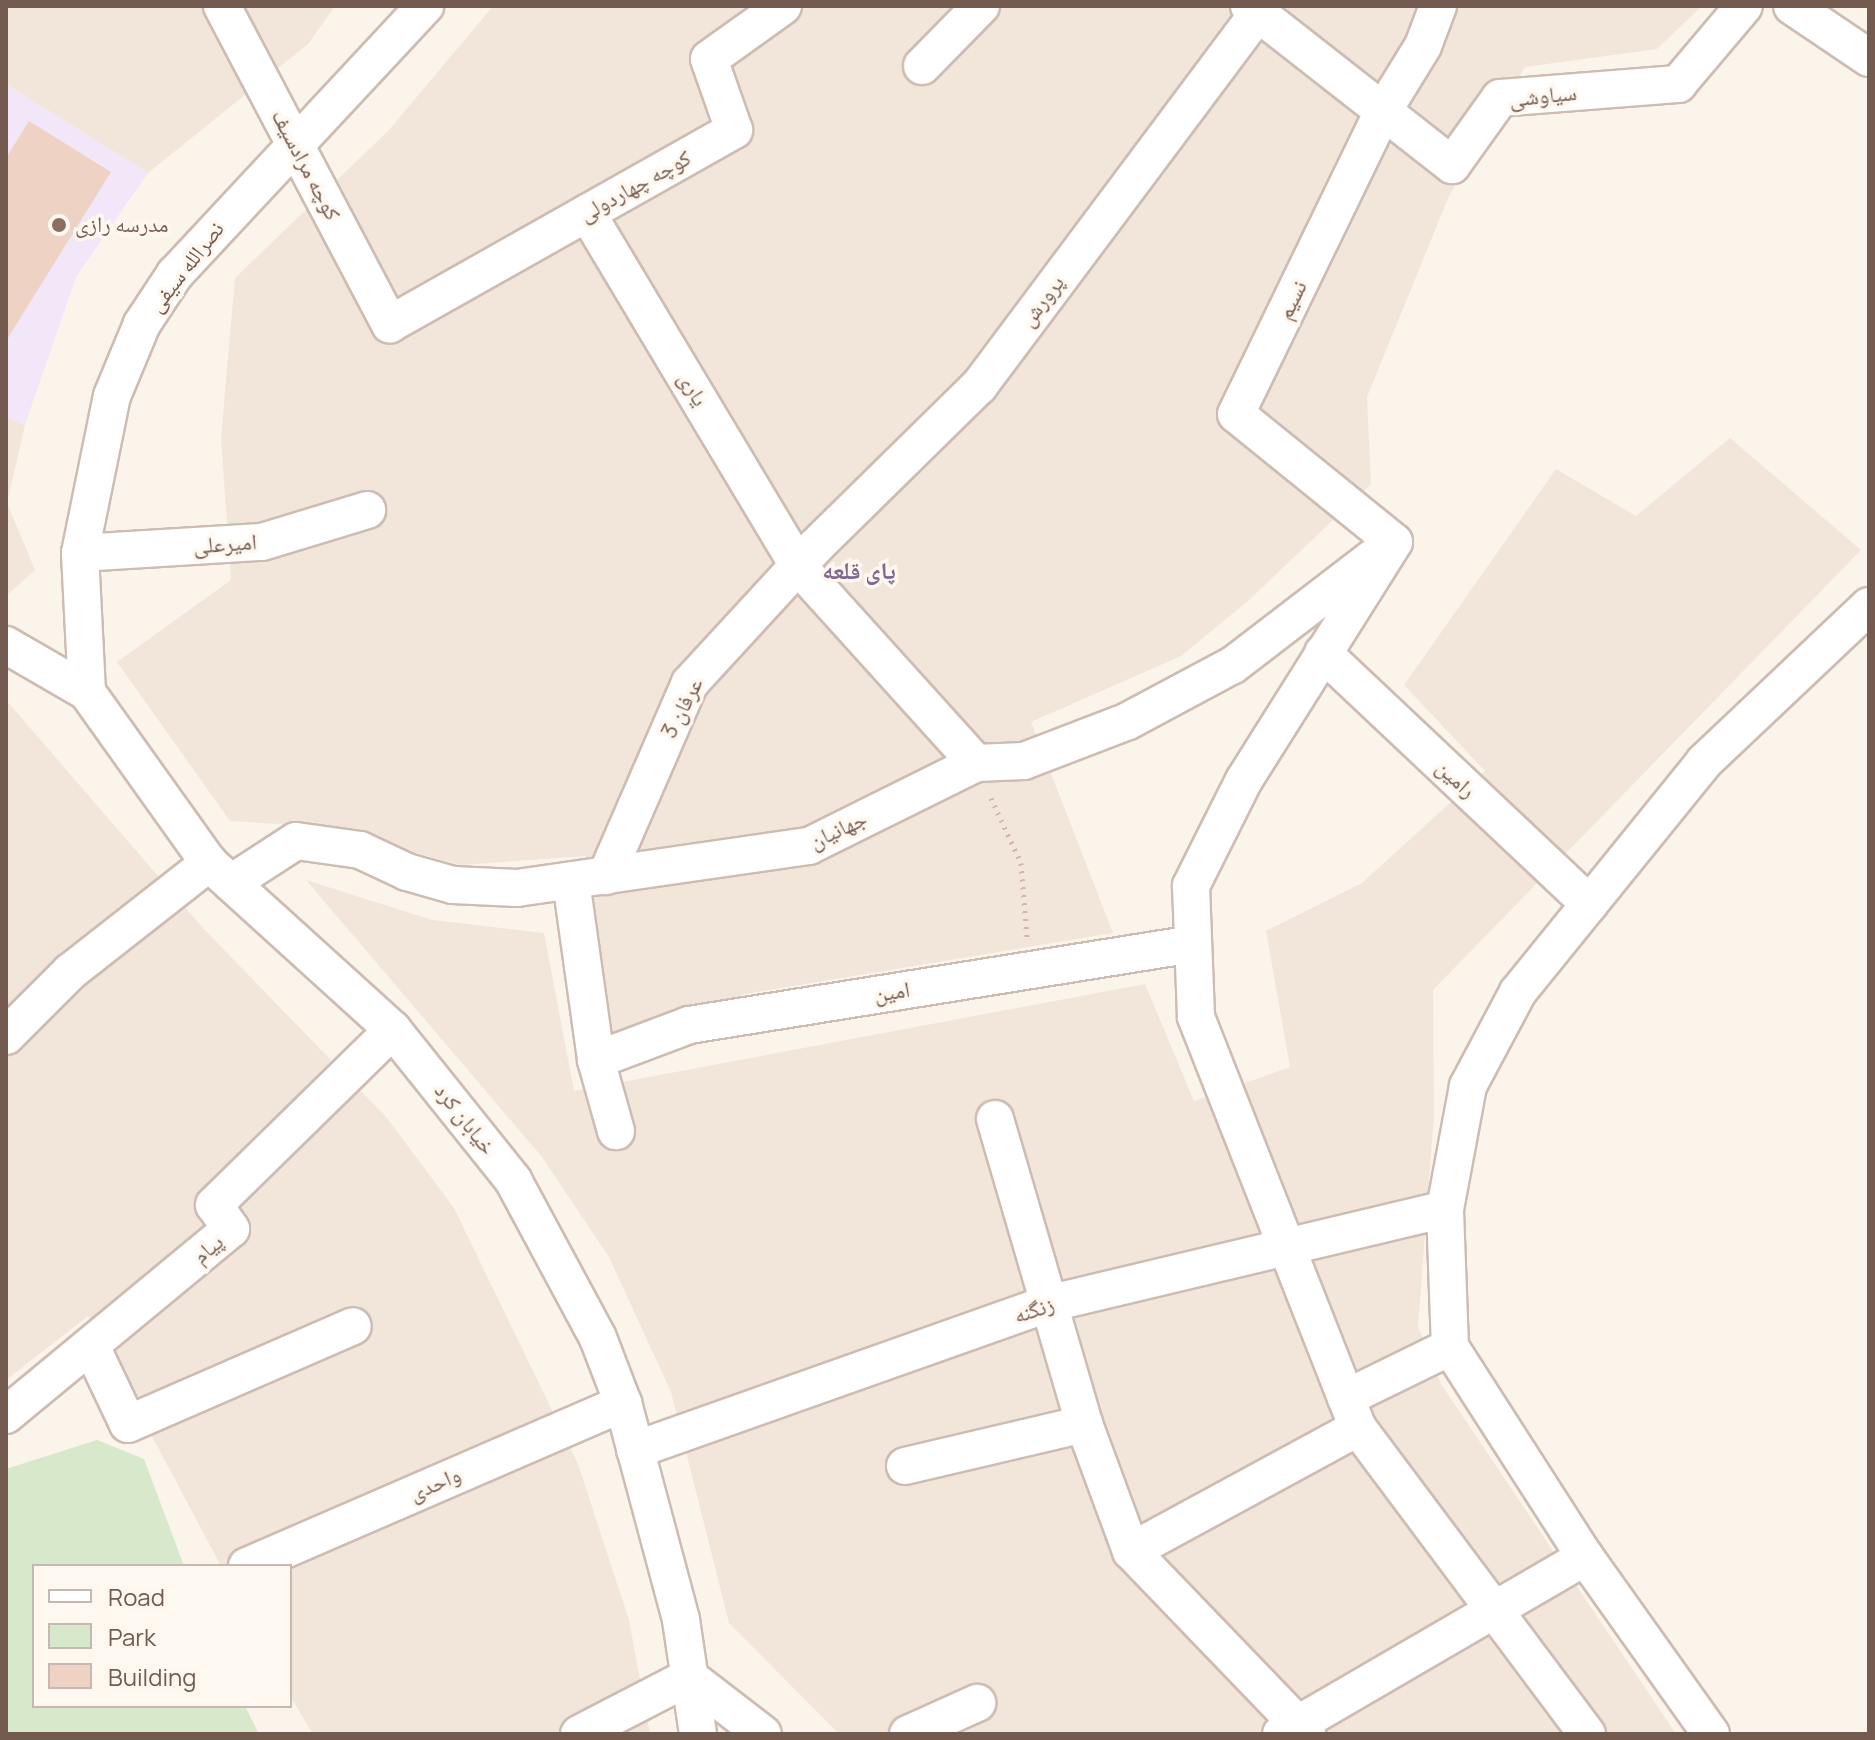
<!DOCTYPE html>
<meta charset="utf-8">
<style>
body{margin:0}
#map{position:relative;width:1875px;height:1740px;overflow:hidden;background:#fbf4eb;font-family:Manrope,"Noto Naskh Arabic",sans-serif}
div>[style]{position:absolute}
.residential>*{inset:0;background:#f2e6da}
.education>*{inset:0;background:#f1e7f8}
.green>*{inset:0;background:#d8e8ca}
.building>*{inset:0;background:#eed3c5}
.path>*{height:5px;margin-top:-2.5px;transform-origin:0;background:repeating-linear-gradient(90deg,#d3b6a8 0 2px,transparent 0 8px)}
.roads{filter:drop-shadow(2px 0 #cdbcb2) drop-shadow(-2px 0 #cdbcb2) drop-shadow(0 2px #cdbcb2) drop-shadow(0 -2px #cdbcb2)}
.minor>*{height:36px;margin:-18px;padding:0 18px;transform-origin:18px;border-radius:18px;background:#fff}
.dots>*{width:22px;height:22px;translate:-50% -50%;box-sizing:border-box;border:4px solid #fef8f1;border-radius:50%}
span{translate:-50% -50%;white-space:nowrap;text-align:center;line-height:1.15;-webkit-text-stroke:7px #fef8f1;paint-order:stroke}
.street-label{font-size:22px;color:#745b50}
.education-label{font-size:22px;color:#785e54}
.left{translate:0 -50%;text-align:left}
.neighbourhood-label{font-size:24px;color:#80688f;font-weight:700}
.frame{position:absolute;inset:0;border:8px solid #745b50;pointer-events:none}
.legend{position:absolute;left:32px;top:1564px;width:260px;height:144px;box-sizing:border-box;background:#fef8f1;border:2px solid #c7b9b1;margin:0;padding:10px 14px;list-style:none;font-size:24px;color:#745b50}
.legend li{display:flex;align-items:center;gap:16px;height:40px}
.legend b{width:40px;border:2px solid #c7b9b1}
</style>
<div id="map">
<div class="residential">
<i style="clip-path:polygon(6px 6px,335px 6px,308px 44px,148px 173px,6px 84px)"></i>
<i style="clip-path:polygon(493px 6px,1702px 6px,1657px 49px,1525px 67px,1449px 196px,1367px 397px,1371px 484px,1248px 601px,1181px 656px,1031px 722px,1113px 933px,745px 994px,610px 1033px,586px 856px,460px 865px,410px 851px,361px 829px,230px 821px,117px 662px,231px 580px,221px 438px,235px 278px,389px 130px)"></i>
<i style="clip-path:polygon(6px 417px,25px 425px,7px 503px,35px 570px,6px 596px)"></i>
<i style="clip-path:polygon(1730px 438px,1861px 550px,1433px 990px,1434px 1115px,1418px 1326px,1441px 1384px,1676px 1734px,839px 1734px,729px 1623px,671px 1392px,609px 1257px,542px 1157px,306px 880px,432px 920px,544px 933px,574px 1091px,1145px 984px,1194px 1101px,1290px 1067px,1266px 931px,1362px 883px,1485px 771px,1404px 685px,1556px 469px,1636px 516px)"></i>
<i style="clip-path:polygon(6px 700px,202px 927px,387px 1118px,454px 1208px,578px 1464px,629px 1620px,650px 1734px,313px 1734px,290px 1696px,290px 1566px,221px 1566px,88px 1316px,6px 1380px)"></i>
</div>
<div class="education">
<i style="clip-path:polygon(6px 84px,148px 173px,76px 277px,25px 425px,6px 417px)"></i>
</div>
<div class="green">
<i style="clip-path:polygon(97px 1440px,144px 1459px,184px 1566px,34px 1566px,34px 1706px,245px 1706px,259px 1734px,6px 1734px,6px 1469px)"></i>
</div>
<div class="building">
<i style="clip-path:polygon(29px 121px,111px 172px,6px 341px,6px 158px)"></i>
</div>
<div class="path">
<i style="left:991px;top:798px;width:72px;rotate:65.2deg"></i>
<i style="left:1021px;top:863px;width:74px;rotate:85.4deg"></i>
</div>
<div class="roads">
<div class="minor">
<i style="left:222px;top:6px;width:360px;rotate:62.2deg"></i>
<i style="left:390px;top:324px;width:395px;rotate:-29.4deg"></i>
<i style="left:734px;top:130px;width:75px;rotate:-109.4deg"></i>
<i style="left:709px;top:59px;width:91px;rotate:-35.6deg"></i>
<i style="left:1249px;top:6px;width:258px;rotate:38.1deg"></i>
<i style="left:1452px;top:165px;width:82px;rotate:-54.4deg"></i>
<i style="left:1500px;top:98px;width:179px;rotate:-4.5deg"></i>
<i style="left:1678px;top:84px;width:102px;rotate:-49.8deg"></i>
<i style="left:1792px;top:6px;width:93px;rotate:34deg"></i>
<i style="left:922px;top:66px;width:84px;rotate:-45.5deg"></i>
<i style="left:587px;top:213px;width:411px;rotate:59.1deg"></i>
<i style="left:798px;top:566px;width:266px;rotate:47.9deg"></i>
<i style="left:1394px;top:542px;width:281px;rotate:122.2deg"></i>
<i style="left:1244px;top:780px;width:119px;rotate:116.6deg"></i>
<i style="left:1191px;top:886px;width:131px;rotate:87.8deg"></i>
<i style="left:1196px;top:1017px;width:442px;rotate:68.5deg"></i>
<i style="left:1358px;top:1428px;width:382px;rotate:53.2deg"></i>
<i style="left:1394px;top:542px;width:203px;rotate:-141deg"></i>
<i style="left:1236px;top:414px;width:337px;rotate:-64.1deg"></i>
<i style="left:1383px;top:111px;width:76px;rotate:-58.4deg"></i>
<i style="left:1423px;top:46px;width:43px;rotate:-69.4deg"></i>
<i style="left:80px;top:553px;width:182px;rotate:-3.5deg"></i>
<i style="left:262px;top:542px;width:110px;rotate:-16.9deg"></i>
<i style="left:6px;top:645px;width:94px;rotate:30.1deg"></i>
<i style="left:87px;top:692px;width:210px;rotate:54.5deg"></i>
<i style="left:209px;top:863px;width:248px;rotate:42.2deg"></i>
<i style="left:393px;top:1030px;width:192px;rotate:51.3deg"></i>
<i style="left:513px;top:1180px;width:179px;rotate:61.7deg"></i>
<i style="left:598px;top:1338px;width:70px;rotate:69deg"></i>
<i style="left:623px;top:1403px;width:225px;rotate:75deg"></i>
<i style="left:681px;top:1620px;width:115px;rotate:81.5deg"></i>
<i style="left:1323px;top:653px;width:366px;rotate:43.3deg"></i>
<i style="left:87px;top:692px;width:139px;rotate:-92.9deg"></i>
<i style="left:80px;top:553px;width:160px;rotate:-78.5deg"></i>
<i style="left:112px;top:396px;width:78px;rotate:-67.4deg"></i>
<i style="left:142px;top:324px;width:60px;rotate:-56.6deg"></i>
<i style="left:175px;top:274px;width:367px;rotate:-47deg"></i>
<i style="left:606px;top:876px;width:210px;rotate:-66.5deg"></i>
<i style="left:690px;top:683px;width:185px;rotate:-47.4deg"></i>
<i style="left:815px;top:547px;width:230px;rotate:-44.5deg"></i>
<i style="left:979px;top:386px;width:466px;rotate:-53.2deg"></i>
<i style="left:571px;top:881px;width:181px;rotate:82deg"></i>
<i style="left:596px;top:1060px;width:74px;rotate:74.3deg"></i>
<i style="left:231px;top:883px;width:77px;rotate:-32.9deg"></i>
<i style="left:296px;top:841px;width:65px;rotate:8deg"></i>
<i style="left:360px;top:850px;width:52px;rotate:25.1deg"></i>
<i style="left:407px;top:872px;width:48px;rotate:15.8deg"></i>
<i style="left:453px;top:885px;width:64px;rotate:2.7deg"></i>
<i style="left:517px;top:888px;width:295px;rotate:-8.2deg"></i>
<i style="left:809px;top:846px;width:186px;rotate:-26.4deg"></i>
<i style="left:976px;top:763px;width:48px;rotate:-2.4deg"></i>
<i style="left:1024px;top:761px;width:111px;rotate:-21deg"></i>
<i style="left:1128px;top:721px;width:119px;rotate:-28.1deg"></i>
<i style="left:1233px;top:665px;width:178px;rotate:-37.5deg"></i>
<i style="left:6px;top:1036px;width:91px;rotate:-45deg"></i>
<i style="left:70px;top:972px;width:177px;rotate:-38.1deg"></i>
<i style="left:596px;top:1060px;width:99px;rotate:-20.6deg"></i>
<i style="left:689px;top:1025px;width:510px;rotate:-9.13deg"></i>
<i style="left:995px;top:1119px;width:318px;rotate:73.7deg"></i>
<i style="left:1084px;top:1424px;width:135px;rotate:69.7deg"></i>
<i style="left:1131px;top:1551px;width:254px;rotate:46.1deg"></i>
<i style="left:91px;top:1346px;width:86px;rotate:64.6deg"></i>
<i style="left:128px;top:1424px;width:245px;rotate:-23.5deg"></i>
<i style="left:1346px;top:1398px;width:116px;rotate:-26.1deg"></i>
<i style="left:6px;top:1415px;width:292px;rotate:-39.6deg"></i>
<i style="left:231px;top:1229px;width:29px;rotate:-125deg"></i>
<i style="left:214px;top:1205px;width:250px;rotate:-44.4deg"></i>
<i style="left:635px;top:1450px;width:441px;rotate:-19.5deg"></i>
<i style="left:1051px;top:1303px;width:405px;rotate:-13.4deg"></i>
<i style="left:905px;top:1466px;width:184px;rotate:-13.2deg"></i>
<i style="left:1131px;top:1551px;width:258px;rotate:-28.5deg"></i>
<i style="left:247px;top:1566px;width:410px;rotate:-23.4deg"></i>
<i style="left:579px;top:1734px;width:124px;rotate:-27.4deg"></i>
<i style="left:689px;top:1677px;width:93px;rotate:37.6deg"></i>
<i style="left:908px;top:1734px;width:76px;rotate:-24.2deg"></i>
<i style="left:1281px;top:1734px;width:352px;rotate:-30.2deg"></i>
<i style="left:1711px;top:1734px;width:217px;rotate:-125.4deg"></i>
<i style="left:1585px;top:1557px;width:250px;rotate:-122.7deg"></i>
<i style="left:1450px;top:1347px;width:138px;rotate:-92.1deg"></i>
<i style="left:1445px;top:1209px;width:125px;rotate:-79.4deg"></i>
<i style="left:1468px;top:1086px;width:106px;rotate:-62deg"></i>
<i style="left:1518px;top:992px;width:296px;rotate:-51deg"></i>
<i style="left:1704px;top:762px;width:227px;rotate:-43.4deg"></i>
</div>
</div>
<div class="dots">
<i style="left:59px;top:225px;background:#8d6e63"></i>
</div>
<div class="street-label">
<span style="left:1543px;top:96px;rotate:-6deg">سیاوشی</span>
<span style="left:306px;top:165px;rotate:62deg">کوچه مرادسیف</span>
<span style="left:635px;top:186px;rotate:-29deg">کوچه چهاردولی</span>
<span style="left:186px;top:267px;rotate:-52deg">نصرالله سیفی</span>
<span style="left:1292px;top:300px;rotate:-64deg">نسیم</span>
<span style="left:1042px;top:301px;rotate:-53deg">پرورش</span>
<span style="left:693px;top:389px;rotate:59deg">یاری</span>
<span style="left:225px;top:544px;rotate:-4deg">امیرعلی</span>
<span style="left:682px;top:708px;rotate:-63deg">عرفان 3</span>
<span style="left:1456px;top:779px;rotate:43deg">رامین</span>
<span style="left:838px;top:830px;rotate:-25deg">جهانیان</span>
<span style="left:892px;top:992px;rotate:-9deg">امین</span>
<span style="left:465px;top:1119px;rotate:52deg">خیابان کرد</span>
<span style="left:208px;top:1249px;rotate:-40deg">پیام</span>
<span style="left:1034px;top:1310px;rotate:-18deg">زنگنه</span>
<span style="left:435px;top:1484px;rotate:-23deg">واحدی</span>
</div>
<div class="education-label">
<span class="left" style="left:75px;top:225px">مدرسه رازی</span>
</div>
<div class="neighbourhood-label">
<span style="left:859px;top:570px">پای قلعه</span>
</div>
<div class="frame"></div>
<ul class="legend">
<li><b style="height:10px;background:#fff"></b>Road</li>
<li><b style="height:22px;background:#d8e8ca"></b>Park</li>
<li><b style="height:22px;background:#eed3c5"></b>Building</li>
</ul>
</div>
